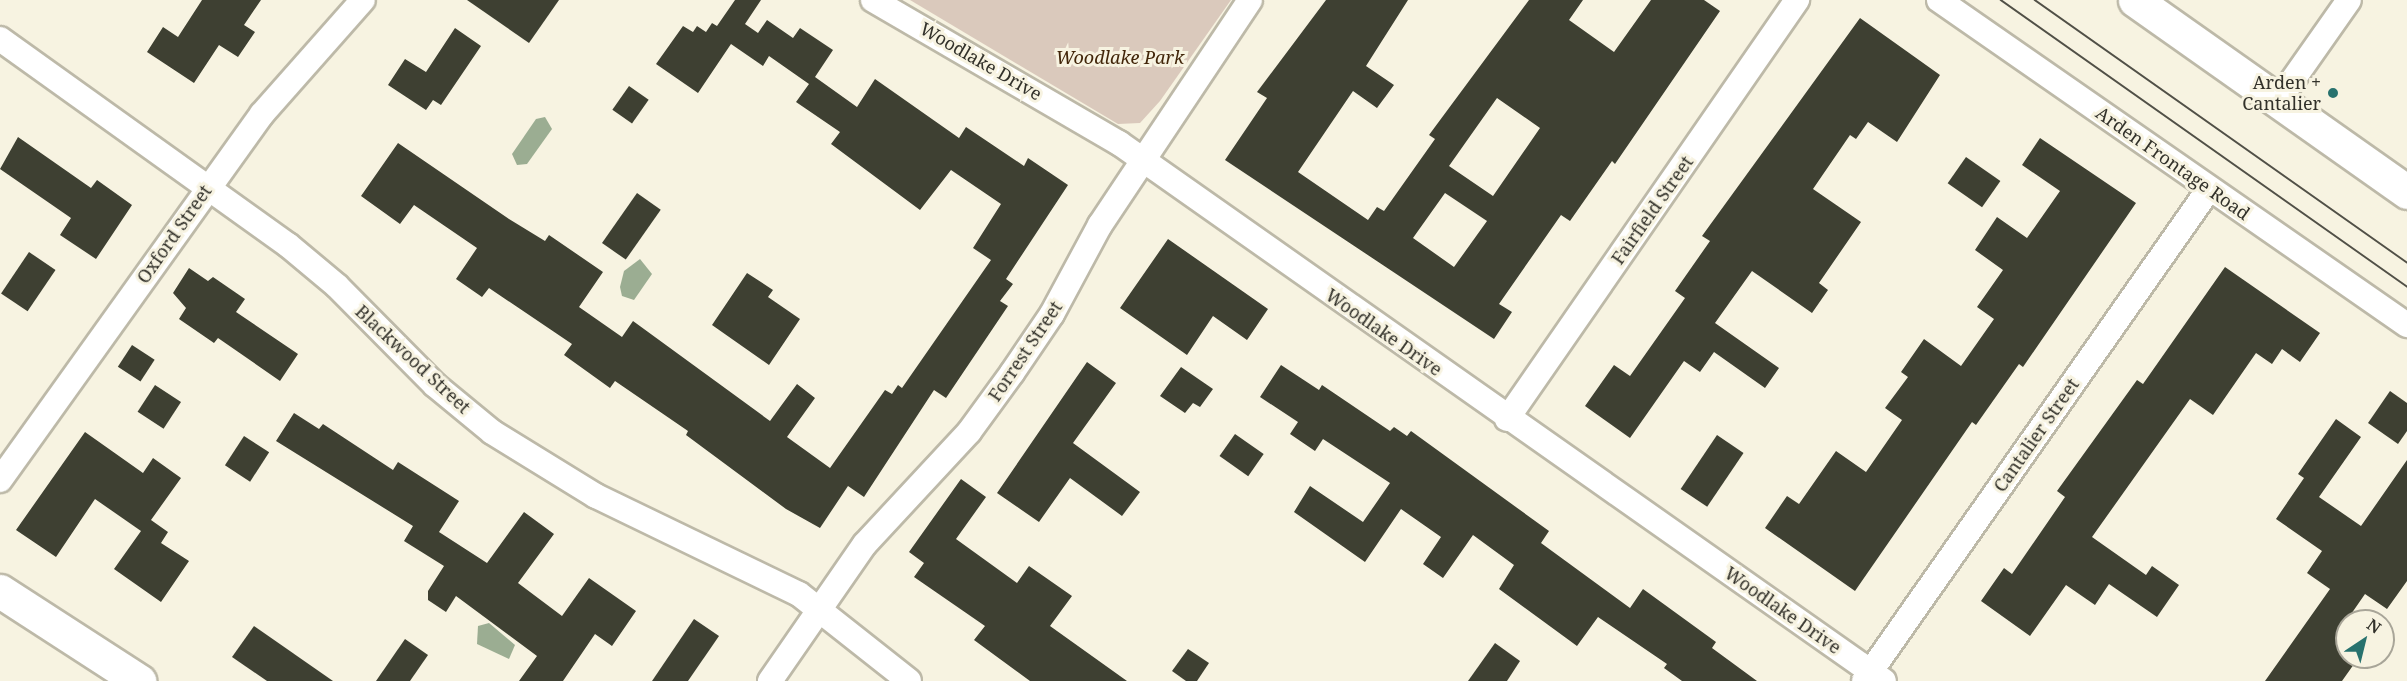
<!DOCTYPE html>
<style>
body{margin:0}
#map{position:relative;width:2407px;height:681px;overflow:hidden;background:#f7f3e1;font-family:"Noto Serif",serif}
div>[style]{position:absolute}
.green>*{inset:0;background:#dac9bc}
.water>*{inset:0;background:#9bad92}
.building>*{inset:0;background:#3e4032;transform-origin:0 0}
.roads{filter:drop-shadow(2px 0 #bdb9a8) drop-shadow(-2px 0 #bdb9a8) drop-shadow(0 2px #bdb9a8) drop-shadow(0 -2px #bdb9a8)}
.street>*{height:24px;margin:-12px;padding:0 12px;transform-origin:12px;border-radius:12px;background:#fff}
.secondary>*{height:33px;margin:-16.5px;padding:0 16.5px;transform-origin:16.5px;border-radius:16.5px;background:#fff}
.primary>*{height:33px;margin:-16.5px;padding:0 16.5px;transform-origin:16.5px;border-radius:16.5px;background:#fff}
.tram>*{height:1.5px;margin:-0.75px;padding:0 0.75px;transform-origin:0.75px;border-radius:0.75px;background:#515047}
.dots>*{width:16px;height:16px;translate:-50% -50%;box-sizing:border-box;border:3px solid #f7f3e1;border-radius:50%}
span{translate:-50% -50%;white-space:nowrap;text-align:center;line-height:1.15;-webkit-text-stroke:6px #f7f3e1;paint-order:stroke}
.park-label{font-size:18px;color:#412509;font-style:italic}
.street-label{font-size:18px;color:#32312a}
.poi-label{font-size:18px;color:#32312a}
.right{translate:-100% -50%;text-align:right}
.north{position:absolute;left:2335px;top:609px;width:60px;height:60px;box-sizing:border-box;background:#f7f3e1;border:2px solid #a8a598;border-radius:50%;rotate:35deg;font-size:16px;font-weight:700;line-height:24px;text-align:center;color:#32312a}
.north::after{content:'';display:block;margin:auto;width:21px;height:27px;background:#28726e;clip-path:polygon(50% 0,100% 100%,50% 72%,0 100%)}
</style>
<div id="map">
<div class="green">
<i style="clip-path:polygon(910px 0,1231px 0,1160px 101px,1140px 123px,1118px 124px)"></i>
</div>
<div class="water">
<i style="clip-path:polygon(545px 117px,552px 129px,527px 164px,517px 165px,512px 154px,536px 119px)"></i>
<i style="clip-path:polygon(640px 259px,652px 274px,634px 300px,622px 296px,620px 287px,624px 271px)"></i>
<i style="clip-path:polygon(489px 623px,515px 645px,509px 659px,477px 644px,478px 626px)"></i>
</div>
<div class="building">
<i style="clip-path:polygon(202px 0,261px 0,244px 25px,255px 32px,238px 57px,219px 45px,194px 83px,147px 52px,163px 27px,178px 37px)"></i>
<i style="clip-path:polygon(467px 0,559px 0,529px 43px)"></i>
<i style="clip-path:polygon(735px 0,761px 0,745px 24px,758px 33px,767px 20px,793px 38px,800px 28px,833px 50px,815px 77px,857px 107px,875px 79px,959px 138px,966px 127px,1024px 166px,1028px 158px,1068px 185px,1006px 279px,1013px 284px,1000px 301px,1008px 306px,946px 398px,934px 390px,864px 497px,848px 486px,820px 528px,786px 509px,686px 435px,688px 431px,615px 381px,610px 388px,564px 355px,572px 344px,489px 288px,482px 297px,456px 279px,477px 248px,414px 205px,400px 224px,361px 196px,398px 143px,509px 219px,545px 241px,549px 235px,603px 272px,579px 307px,622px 337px,633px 321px,770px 421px,797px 384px,815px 398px,787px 437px,830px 468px,885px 390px,892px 394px,898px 385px,902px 388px,991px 260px,973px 248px,1001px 204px,951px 170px,920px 210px,831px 144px,840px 132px,796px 102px,809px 84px,769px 56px,763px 66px,731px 44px,698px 93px,656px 64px,683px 26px,693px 32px,697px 26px,706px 32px,712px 23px,717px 26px)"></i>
<i style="clip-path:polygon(evenodd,1326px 0,1408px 0,1366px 66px,1394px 85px,1377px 108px,1353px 91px,1298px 172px,1368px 220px,1377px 207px,1384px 211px,1435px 139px,1429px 135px,1529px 0,1583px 0,1569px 20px,1614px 52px,1651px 0,1704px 0,1720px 11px,1615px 164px,1612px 161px,1570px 221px,1561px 215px,1499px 304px,1512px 312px,1494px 339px,1225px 160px,1267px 98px,1257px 92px,1326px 0,1497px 98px,1540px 128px,1493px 196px,1449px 166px,1497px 98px,1326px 0,1445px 193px,1487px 221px,1454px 267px,1413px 238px,1445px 193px)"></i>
<i style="clip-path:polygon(1860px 18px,1940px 75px,1897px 142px,1868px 122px,1856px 139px,1850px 135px,1813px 189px,1861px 222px,1819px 283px,1828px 290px,1812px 313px,1752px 271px,1715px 323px,1779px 368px,1765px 388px,1714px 352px,1700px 372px,1684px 361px,1630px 438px,1585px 406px,1614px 365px,1630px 376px,1685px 298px,1675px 291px,1710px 241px,1702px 236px)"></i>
<i style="clip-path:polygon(455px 28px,481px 46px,441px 105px,433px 100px,426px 110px,388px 85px,405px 59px,426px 72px)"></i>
<i style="left:629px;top:86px;width:24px;height:29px;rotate:35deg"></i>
<i style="clip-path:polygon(18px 137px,91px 188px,97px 180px,132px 205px,96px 259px,60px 235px,71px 218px,0 169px)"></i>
<i style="clip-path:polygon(2040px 138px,2136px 203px,2023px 367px,2019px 364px,1976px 425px,1972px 422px,1855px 591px,1765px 528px,1787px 496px,1799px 504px,1836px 451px,1866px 472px,1902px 420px,1885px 408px,1908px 377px,1901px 372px,1924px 339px,1961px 366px,1994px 319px,1977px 307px,2003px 270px,1975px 250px,1997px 217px,2027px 238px,2060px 191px,2022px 165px)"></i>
<i style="left:1966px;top:157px;width:42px;height:32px;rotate:35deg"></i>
<i style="left:637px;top:193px;width:29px;height:61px;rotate:35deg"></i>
<i style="clip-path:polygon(1168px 239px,1268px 309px,1247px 340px,1213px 316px,1187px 355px,1120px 308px)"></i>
<i style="left:29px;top:252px;width:32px;height:50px;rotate:34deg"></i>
<i style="clip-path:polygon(2225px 267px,2320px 333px,2300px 362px,2282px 349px,2272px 364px,2256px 353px,2213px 415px,2190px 399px,2092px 537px,2146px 575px,2152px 566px,2179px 585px,2157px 617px,2109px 584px,2095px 605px,2066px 585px,2030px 636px,1981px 601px,2004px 568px,2012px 574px,2065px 497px,2057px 491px,2137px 380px,2143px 384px)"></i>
<i style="clip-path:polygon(189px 268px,208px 281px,213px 277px,245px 299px,236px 312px,298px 354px,280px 381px,218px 338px,214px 343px,179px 319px,186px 308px,173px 293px)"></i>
<i style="clip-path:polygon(747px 273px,773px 290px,768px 297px,800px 319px,769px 365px,712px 325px)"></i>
<i style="left:132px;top:345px;width:27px;height:26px;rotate:33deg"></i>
<i style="clip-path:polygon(1087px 362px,1116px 383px,1073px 443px,1140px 492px,1122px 516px,1070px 478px,1039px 522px,997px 493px)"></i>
<i style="clip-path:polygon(1281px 365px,1319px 390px,1322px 385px,1390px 431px,1394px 427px,1407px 436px,1411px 431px,1549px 531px,1541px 543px,1630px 608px,1643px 589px,1716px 642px,1712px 648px,1757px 681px,1682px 681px,1664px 668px,1667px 664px,1598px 617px,1577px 646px,1499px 589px,1514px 565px,1473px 535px,1443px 578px,1423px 564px,1441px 537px,1401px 509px,1365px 562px,1294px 512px,1310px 486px,1363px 522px,1390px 483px,1323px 439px,1315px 451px,1290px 434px,1298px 422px,1260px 397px)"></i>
<i style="clip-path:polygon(1181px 367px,1213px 389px,1200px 407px,1193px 403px,1185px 413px,1160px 396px)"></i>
<i style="left:155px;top:385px;width:31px;height:32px;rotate:33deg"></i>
<i style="clip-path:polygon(2390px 391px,2407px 403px,2407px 431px,2398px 444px,2368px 423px)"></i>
<i style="clip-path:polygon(294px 413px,319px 429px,323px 424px,393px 470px,398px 462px,459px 501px,439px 532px,487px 563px,524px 512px,554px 534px,518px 583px,562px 616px,589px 578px,636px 611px,612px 646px,595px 634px,563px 681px,519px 681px,537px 656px,456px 596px,446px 612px,428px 600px,428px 591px,444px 566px,404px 541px,413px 526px,276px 441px)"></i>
<i style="clip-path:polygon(2336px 419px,2361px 437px,2319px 497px,2361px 526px,2407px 460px,2407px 581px,2387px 609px,2365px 594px,2347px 620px,2347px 657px,2359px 657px,2342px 681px,2265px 681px,2330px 589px,2307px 573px,2322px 551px,2276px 519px,2304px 478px,2298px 474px)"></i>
<i style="clip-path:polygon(85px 432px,143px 473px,153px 458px,181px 478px,151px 520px,168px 532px,161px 543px,189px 561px,161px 602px,114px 569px,141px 531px,95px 499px,56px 557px,16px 530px)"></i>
<i style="left:1235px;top:434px;width:35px;height:27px;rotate:35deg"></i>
<i style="left:1717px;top:435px;width:32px;height:65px;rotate:34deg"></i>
<i style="left:244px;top:436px;width:30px;height:35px;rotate:33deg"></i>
<i style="clip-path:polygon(961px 479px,986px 497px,956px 539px,1017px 583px,1029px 566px,1072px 596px,1050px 626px,1127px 681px,1030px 681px,974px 640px,985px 626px,914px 577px,924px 563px,909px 552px)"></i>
<i style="clip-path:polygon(694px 619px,719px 636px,688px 681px,652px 681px)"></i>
<i style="clip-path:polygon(254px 626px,333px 681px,267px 681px,232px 657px)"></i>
<i style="clip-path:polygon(405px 639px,428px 655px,410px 681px,376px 681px)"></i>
<i style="clip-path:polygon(1495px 643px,1520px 661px,1507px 681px,1468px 681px)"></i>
<i style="clip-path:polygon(1188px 649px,1209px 663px,1197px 681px,1186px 681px,1172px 671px)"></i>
</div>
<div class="roads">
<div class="street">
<i style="left:873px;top:0;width:285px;rotate:30.2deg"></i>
<i style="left:1119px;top:143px;width:935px;rotate:35.12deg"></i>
<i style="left:1939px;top:0;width:570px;rotate:34.78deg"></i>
<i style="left:0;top:39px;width:354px;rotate:35.6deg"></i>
<i style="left:288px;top:245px;width:64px;rotate:39.9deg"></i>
<i style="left:337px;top:286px;width:139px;rotate:45.3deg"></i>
<i style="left:435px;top:385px;width:74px;rotate:39.5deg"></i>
<i style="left:492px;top:432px;width:122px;rotate:31.6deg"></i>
<i style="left:596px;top:496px;width:225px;rotate:25.8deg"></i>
<i style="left:799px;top:594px;width:140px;rotate:38.3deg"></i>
<i style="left:2278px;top:101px;width:123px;rotate:-54.9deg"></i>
<i style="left:1507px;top:419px;width:510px;rotate:-55.31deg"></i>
<i style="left:0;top:480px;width:450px;rotate:-54.4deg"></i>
<i style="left:262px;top:114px;width:152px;rotate:-48.5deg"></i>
<i style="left:770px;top:681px;width:167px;rotate:-55.3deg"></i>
<i style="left:865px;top:544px;width:153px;rotate:-47.1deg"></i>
<i style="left:969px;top:432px;width:73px;rotate:-53.9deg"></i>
<i style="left:1012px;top:373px;width:71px;rotate:-55.9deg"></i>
<i style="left:1052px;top:314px;width:101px;rotate:-61.7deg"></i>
<i style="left:1100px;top:225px;width:270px;rotate:-56.3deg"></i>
<i style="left:1864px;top:681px;width:601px;rotate:-54.96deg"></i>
</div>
<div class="secondary">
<i style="left:0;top:591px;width:166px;rotate:32.9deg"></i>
</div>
<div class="primary">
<i style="left:2135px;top:0;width:333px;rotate:35.2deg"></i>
</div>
</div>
<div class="tram">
<i style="left:2001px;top:0;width:497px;rotate:35.2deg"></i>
<i style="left:2035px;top:0;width:455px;rotate:35.2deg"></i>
</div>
<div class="dots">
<i style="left:2333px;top:93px;background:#28726e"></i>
</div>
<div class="park-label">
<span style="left:1120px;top:57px">Woodlake Park</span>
</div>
<div class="street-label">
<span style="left:981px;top:61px;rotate:30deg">Woodlake Drive</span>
<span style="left:2173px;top:163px;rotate:35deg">Arden Frontage Road</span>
<span style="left:1652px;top:210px;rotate:-55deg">Fairfield Street</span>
<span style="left:174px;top:234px;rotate:-55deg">Oxford Street</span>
<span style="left:1384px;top:332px;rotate:35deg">Woodlake Drive</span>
<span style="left:1025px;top:351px;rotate:-56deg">Forrest Street</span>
<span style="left:413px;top:359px;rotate:43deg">Blackwood Street</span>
<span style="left:2036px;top:435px;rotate:-55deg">Cantalier Street</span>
<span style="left:1783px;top:610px;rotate:35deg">Woodlake Drive</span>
</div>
<div class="poi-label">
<span class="right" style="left:2321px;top:93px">Arden +<br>Cantalier</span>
</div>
<div class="north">N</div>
</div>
